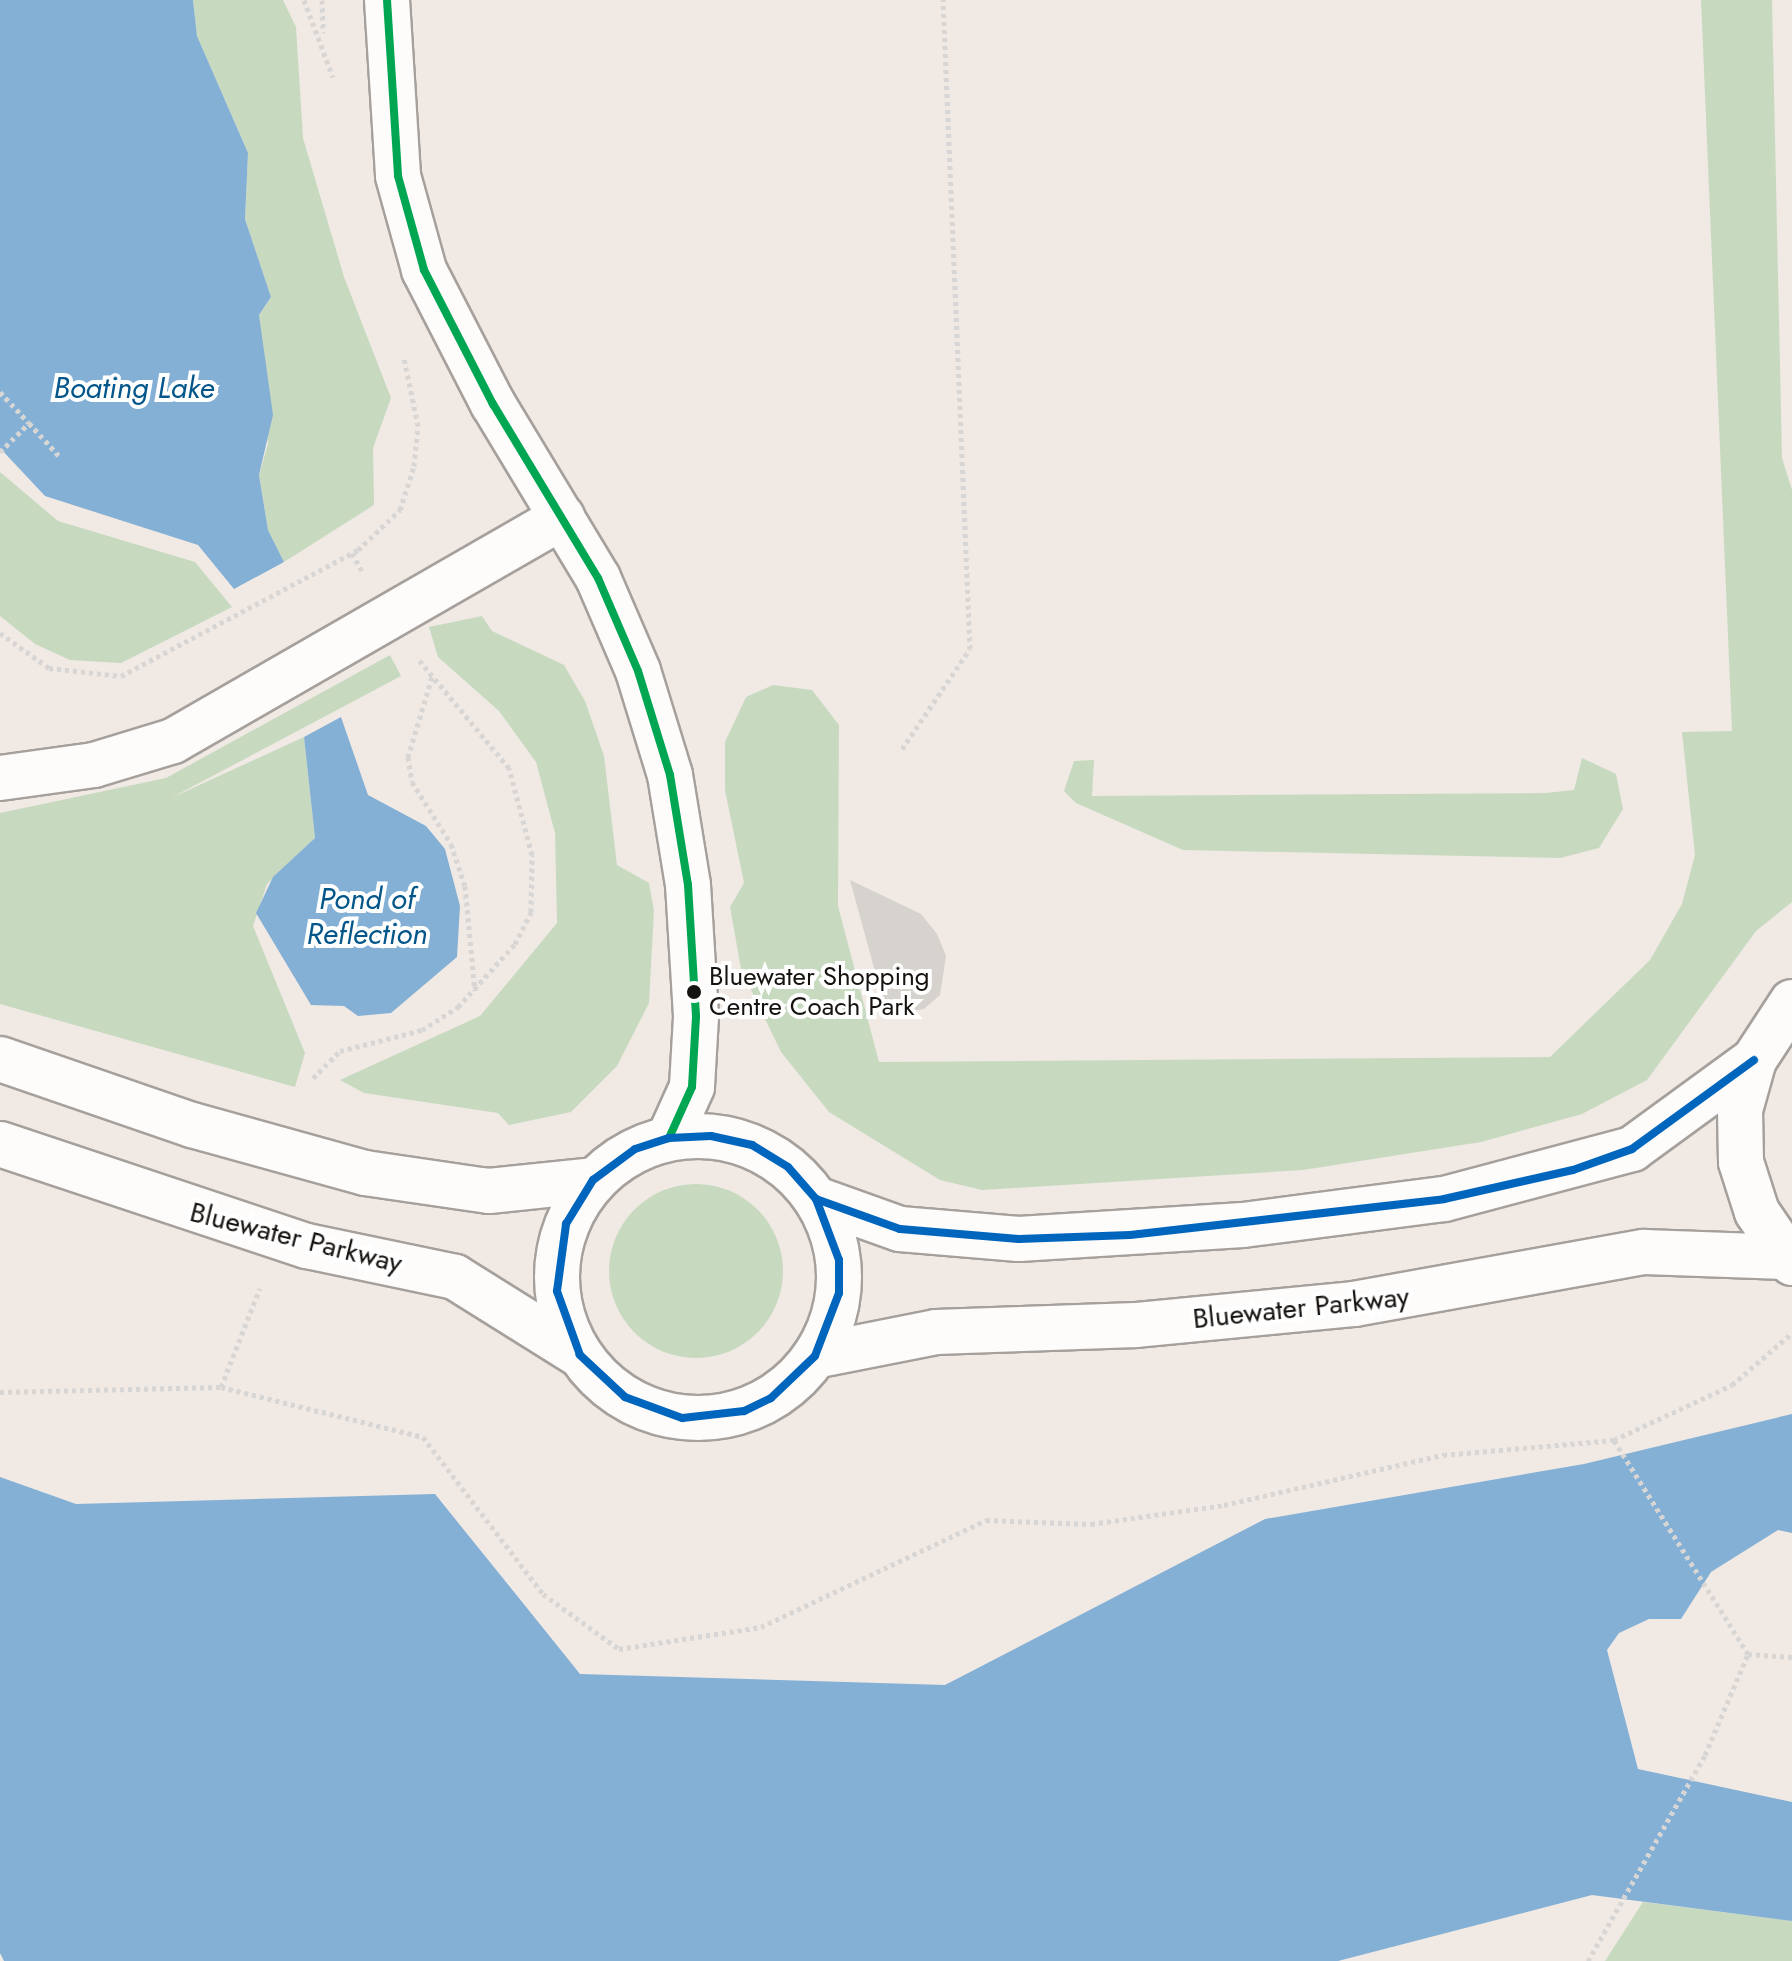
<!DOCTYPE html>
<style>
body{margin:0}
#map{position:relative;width:1792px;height:1961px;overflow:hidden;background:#f0e9e4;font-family:Jost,sans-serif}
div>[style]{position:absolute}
.green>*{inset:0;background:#c7dac0}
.round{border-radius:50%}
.water>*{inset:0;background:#84b0d5}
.building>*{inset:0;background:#d6d2ce}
.path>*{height:5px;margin-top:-2.5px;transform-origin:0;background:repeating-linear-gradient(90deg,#d8d6d5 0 4px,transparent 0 8px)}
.roads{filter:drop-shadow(2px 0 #a6a09c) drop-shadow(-2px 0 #a6a09c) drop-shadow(0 2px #a6a09c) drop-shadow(0 -2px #a6a09c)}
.minor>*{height:44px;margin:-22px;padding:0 22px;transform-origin:22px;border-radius:22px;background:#fdfcfb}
.tertiary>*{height:44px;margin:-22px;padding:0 22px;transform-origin:22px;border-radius:22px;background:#fdfcfb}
.tertiary>.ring{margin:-22px;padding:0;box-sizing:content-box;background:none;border:44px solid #fdfcfb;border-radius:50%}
.bus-1>*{height:8px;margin:-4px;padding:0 4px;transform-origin:4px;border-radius:4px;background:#00a651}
.bus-2>*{height:8px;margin:-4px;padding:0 4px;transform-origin:4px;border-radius:4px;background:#0065bd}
.dots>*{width:22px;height:22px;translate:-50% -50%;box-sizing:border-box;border:4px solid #fff;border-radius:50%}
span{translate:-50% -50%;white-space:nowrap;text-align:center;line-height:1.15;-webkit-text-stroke:8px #fff;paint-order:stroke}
.bus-label{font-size:26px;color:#16120f}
.left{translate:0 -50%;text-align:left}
.street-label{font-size:28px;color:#16120f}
.water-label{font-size:30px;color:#03568a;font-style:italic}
</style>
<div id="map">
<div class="green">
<i style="clip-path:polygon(193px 0,283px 0,296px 27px,303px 138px,344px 277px,391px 398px,373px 448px,374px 505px,284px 562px,268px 530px,259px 475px,268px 444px,259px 315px,271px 297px,245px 219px,248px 153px,197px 36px)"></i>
<i style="clip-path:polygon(1701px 0,1772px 0,1782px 458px,1792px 490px,1792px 902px,1756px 931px,1647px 1080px,1582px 1114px,1481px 1142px,1303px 1170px,982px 1190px,940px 1180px,829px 1112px,781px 1052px,741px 969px,730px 907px,744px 883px,725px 790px,725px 742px,746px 697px,773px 685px,812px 690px,839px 725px,838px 906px,879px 1062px,1550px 1057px,1650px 960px,1682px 904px,1695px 855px,1682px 732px,1732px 731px)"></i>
<i style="clip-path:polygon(0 472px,58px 521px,195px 562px,232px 607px,121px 663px,70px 660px,35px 644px,0 616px)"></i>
<i style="clip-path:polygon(482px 616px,492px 631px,564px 665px,585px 701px,604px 756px,617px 865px,649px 883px,654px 911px,649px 1003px,617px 1066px,571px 1112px,509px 1125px,498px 1113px,364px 1093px,340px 1080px,480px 1016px,557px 923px,555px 833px,536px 762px,499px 711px,438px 657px,429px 627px)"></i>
<i style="clip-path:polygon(390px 655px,401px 676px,171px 798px,304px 737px,315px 838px,267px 884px,253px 926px,305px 1053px,295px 1087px,0 1004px,0 813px,166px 778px)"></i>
<i style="clip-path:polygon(1582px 758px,1616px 774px,1623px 809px,1599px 848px,1560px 858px,1183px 850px,1076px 803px,1064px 791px,1074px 761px,1094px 760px,1092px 796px,1546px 793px,1574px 790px)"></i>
<i class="round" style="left:609px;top:1184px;width:174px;height:174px"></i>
<i style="clip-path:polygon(1643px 1902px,1792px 1921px,1792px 1961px,1605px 1961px)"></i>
</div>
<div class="water">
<i style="clip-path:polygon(0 0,193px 0,197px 36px,248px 153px,245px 219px,271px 297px,259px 315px,273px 415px,259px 475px,268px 530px,284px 562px,234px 589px,198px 545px,45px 496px,0 448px)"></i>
<i style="clip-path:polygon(341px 717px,368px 795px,426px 826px,445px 849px,460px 906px,457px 957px,391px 1013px,358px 1016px,344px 1006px,311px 1005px,256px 913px,273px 877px,315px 838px,304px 737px)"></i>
<i style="clip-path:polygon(1792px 1414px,1792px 1533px,1778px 1530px,1711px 1572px,1681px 1619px,1649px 1619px,1619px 1633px,1607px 1650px,1638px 1769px,1792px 1802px,1792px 1921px,1592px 1895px,1338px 1961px,4px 1961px,0 1953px,0 1477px,76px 1504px,435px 1494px,580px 1674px,945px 1685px,1265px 1519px,1584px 1464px)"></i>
</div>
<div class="building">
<i style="clip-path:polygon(850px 880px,921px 914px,937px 934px,946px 956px,940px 995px,924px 1009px,887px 1015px)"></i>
</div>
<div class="path">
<i style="left:304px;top:0;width:82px;rotate:69.4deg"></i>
<i style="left:322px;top:0;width:33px;rotate:88deg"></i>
<i style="left:0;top:392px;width:42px;rotate:46.9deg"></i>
<i style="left:0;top:452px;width:41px;rotate:-45deg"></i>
<i style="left:29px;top:423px;width:45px;rotate:47.7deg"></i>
<i style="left:352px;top:553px;width:21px;rotate:61deg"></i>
<i style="left:0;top:633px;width:60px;rotate:35.5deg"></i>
<i style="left:49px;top:668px;width:72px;rotate:6.3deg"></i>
<i style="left:121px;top:676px;width:268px;rotate:-28deg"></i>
<i style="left:358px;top:550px;width:58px;rotate:-43.6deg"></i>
<i style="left:400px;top:510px;width:46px;rotate:-72.3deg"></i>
<i style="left:414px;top:466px;width:40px;rotate:-84.3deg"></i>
<i style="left:418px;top:426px;width:69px;rotate:-101.6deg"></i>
<i style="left:432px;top:677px;width:84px;rotate:106.7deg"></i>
<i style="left:408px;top:757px;width:25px;rotate:81deg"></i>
<i style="left:412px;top:782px;width:73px;rotate:57.8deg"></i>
<i style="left:451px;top:844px;width:44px;rotate:71.6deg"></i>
<i style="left:465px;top:886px;width:105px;rotate:84.6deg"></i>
<i style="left:902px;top:749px;width:121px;rotate:-55.8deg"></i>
<i style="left:970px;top:649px;width:650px;rotate:-92.38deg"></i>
<i style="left:313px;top:1078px;width:38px;rotate:-45deg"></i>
<i style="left:340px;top:1051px;width:85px;rotate:-14.4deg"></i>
<i style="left:422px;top:1030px;width:43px;rotate:-32.6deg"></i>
<i style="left:458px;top:1007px;width:85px;rotate:-47.9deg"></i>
<i style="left:515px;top:944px;width:36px;rotate:-63deg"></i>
<i style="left:531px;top:912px;width:57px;rotate:-89deg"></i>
<i style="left:532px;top:855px;width:90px;rotate:-104.8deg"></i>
<i style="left:509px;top:768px;width:141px;rotate:-129.8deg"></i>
<i style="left:221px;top:1387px;width:106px;rotate:-68.5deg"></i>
<i style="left:0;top:1392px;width:221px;rotate:-1.3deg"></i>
<i style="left:221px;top:1387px;width:208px;rotate:13.9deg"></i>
<i style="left:423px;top:1437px;width:198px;rotate:52.6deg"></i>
<i style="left:543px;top:1594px;width:94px;rotate:35.9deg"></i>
<i style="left:619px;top:1649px;width:144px;rotate:-8.8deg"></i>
<i style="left:761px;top:1627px;width:249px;rotate:-25.4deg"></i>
<i style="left:986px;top:1520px;width:105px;rotate:2.2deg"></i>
<i style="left:1091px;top:1524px;width:134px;rotate:-8.1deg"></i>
<i style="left:1224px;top:1505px;width:225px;rotate:-12.9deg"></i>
<i style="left:1443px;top:1455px;width:172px;rotate:-5deg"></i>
<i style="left:1614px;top:1440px;width:130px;rotate:-25deg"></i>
<i style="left:1732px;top:1385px;width:79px;rotate:-40.9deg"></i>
<i style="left:1748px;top:1654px;width:44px;rotate:3.9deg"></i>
<i style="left:1588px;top:1961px;width:237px;rotate:-60.4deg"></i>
<i style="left:1705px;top:1755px;width:110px;rotate:-66.9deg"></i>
<i style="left:1748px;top:1654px;width:252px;rotate:-122.1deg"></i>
</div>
<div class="roads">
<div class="minor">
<i style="left:387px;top:0;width:176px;rotate:86.4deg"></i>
<i style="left:398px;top:176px;width:98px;rotate:74.5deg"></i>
<i style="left:424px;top:270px;width:151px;rotate:62.8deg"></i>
<i style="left:493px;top:404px;width:203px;rotate:58.9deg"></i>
<i style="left:598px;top:578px;width:101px;rotate:66.7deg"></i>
<i style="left:638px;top:671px;width:109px;rotate:72.9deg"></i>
<i style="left:670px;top:775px;width:111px;rotate:80.7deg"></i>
<i style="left:688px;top:885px;width:132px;rotate:86.5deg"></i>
<i style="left:696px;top:1017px;width:70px;rotate:93.3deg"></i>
<i style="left:692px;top:1087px;width:56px;rotate:114.3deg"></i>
<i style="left:0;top:778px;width:95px;rotate:-7.9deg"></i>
<i style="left:94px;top:765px;width:83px;rotate:-16.9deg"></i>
<i style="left:173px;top:741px;width:449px;rotate:-29.9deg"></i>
<i style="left:1792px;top:1002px;width:69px;rotate:123.2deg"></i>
<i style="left:1754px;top:1060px;width:52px;rotate:105.6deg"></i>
<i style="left:1740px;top:1110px;width:52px;rotate:88.9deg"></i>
<i style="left:1741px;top:1162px;width:52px;rotate:72.3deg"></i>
<i style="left:1757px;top:1212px;width:62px;rotate:55.5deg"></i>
<i style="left:816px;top:1199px;width:89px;rotate:19.7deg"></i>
<i style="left:900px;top:1229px;width:119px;rotate:4.8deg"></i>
<i style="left:1019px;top:1239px;width:224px;rotate:-3.6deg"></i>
<i style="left:1243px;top:1225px;width:203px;rotate:-7.4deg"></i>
<i style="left:1444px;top:1199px;width:195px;rotate:-14.9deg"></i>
<i style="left:1632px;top:1149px;width:151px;rotate:-36.1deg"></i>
<i style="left:815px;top:1356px;width:123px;rotate:-11.2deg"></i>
<i style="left:936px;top:1332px;width:200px;rotate:-2deg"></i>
<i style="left:1136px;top:1325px;width:219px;rotate:-5.5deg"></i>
<i style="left:1354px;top:1304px;width:295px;rotate:-10.2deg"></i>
<i style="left:1644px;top:1252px;width:141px;rotate:2deg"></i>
</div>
<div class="tertiary">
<i style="left:0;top:1059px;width:203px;rotate:19deg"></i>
<i style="left:192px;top:1125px;width:180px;rotate:15.5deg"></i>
<i style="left:365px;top:1173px;width:125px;rotate:8.3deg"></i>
<i style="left:489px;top:1191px;width:105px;rotate:-6deg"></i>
<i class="ring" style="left:557px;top:1136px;width:238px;height:238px"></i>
<i style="left:0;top:1144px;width:324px;rotate:18.4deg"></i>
<i style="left:307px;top:1246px;width:151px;rotate:11.8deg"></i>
<i style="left:455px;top:1277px;width:147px;rotate:32deg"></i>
</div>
</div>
<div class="bus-1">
<i style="left:387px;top:0;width:176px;rotate:86.4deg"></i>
<i style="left:398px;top:176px;width:98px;rotate:74.5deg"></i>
<i style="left:424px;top:270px;width:151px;rotate:62.8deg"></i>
<i style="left:493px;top:404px;width:203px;rotate:58.9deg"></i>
<i style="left:598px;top:578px;width:101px;rotate:66.7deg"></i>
<i style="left:638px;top:671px;width:109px;rotate:72.9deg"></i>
<i style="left:670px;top:775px;width:111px;rotate:80.7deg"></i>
<i style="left:688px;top:885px;width:132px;rotate:86.5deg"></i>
<i style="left:696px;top:1017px;width:70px;rotate:93.3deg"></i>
<i style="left:692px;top:1087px;width:56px;rotate:114.3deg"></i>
</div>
<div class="bus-2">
<i style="left:816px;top:1199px;width:65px;rotate:69.3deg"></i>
<i style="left:839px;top:1260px;width:33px;rotate:90deg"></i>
<i style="left:839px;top:1293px;width:67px;rotate:110.9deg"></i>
<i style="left:815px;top:1356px;width:61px;rotate:136.3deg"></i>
<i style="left:771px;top:1398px;width:30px;rotate:154deg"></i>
<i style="left:744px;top:1411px;width:62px;rotate:173.6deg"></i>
<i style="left:682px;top:1418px;width:61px;rotate:-159.8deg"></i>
<i style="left:625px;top:1397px;width:62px;rotate:-137deg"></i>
<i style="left:580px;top:1355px;width:68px;rotate:-109.8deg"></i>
<i style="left:557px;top:1291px;width:68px;rotate:-82.3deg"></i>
<i style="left:566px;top:1224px;width:52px;rotate:-58.5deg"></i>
<i style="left:593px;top:1180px;width:52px;rotate:-36.4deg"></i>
<i style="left:635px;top:1149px;width:36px;rotate:-18deg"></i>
<i style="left:669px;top:1138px;width:42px;rotate:-2.7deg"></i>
<i style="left:711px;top:1136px;width:42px;rotate:12.4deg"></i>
<i style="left:752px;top:1145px;width:42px;rotate:31.4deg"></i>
<i style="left:788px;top:1167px;width:43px;rotate:48.8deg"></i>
<i style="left:816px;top:1199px;width:89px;rotate:19.7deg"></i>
<i style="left:900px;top:1229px;width:119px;rotate:4.8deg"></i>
<i style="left:1019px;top:1239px;width:111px;rotate:-2.1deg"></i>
<i style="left:1130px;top:1235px;width:316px;rotate:-6.5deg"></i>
<i style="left:1444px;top:1199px;width:132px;rotate:-12.7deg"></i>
<i style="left:1573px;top:1170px;width:63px;rotate:-19.6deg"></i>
<i style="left:1632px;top:1149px;width:151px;rotate:-36.1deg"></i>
</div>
<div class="dots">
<i style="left:694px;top:992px;background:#16120f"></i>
</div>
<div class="bus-label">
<span class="left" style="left:709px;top:992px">Bluewater Shopping<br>Centre Coach Park</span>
</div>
<div class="street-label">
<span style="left:296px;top:1238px;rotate:14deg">Bluewater Parkway</span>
<span style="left:1301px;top:1308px;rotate:-6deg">Bluewater Parkway</span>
</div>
<div class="water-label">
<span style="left:134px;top:388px">Boating Lake</span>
<span style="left:367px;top:916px">Pond of<br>Reflection</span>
</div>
</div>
